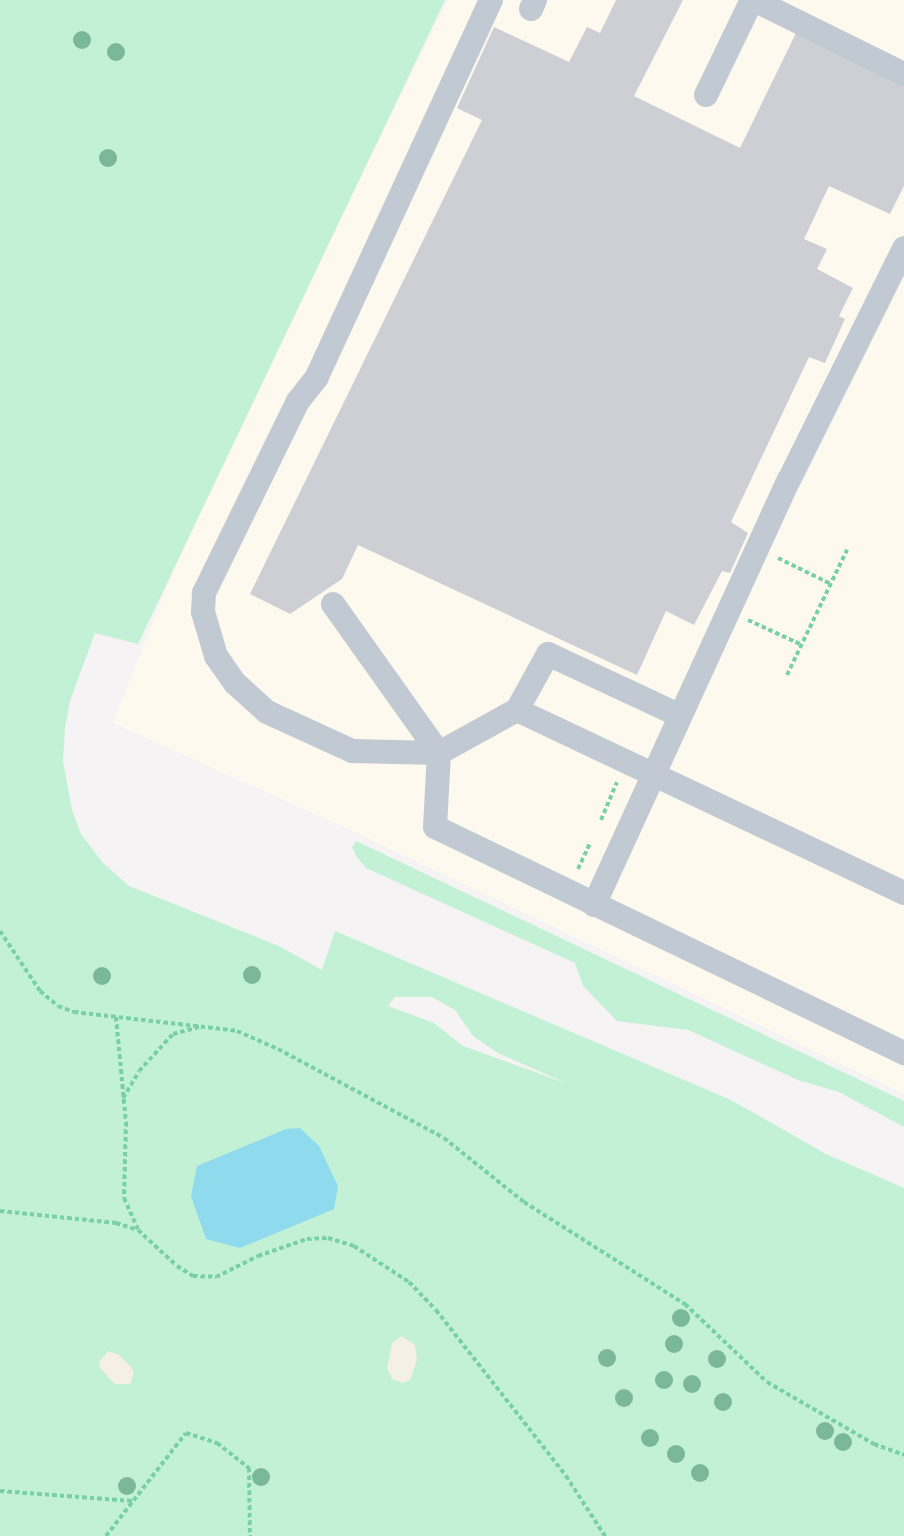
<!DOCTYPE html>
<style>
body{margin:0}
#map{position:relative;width:904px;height:1536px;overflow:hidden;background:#f5f3f3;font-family:Roboto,sans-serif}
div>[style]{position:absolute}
.commercial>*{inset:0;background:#fdf9ef}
.green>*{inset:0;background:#c3f1d5}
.sand>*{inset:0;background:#f5f0e5}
.water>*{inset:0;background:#90daee}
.building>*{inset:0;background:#cdcfd5}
.path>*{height:4px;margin-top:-2px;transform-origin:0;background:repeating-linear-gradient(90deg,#7ad0a6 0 4.5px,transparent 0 7.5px)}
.minor>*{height:24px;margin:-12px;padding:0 12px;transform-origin:12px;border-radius:12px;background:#c1cad2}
.trees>*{width:18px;height:18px;margin:-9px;border-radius:50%;background:#7bb799}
span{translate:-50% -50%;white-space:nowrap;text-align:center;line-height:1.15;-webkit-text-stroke:5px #fff;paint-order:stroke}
</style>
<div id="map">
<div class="commercial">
<i style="clip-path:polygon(448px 0,904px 0,904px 1094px,363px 836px,113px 723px,199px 506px)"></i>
</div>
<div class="green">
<i style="clip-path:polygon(evenodd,0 0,445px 0,138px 644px,95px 633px,70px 701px,65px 728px,63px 761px,72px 810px,81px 834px,103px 863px,129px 886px,279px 946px,322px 970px,335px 931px,731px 1100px,826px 1154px,904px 1188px,904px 1536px,0 1536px,0 0,395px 997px,432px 997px,455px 1010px,473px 1036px,498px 1053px,568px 1084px,463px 1046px,434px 1023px,388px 1006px,395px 997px)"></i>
<i style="clip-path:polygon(356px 841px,904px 1101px,904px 1127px,839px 1092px,798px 1080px,688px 1030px,617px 1021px,583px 986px,575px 963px,366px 868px,356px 856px,352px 847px)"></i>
</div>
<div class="sand">
<i style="clip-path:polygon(402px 1336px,415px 1345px,417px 1360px,410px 1380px,403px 1383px,392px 1379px,387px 1368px,392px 1343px)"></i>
<i style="clip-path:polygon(108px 1351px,119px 1355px,131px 1367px,134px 1373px,130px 1384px,115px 1384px,100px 1368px,99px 1362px)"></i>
</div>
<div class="water">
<i style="clip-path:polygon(300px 1128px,319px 1146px,338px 1186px,334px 1209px,240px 1248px,206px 1239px,191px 1196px,197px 1166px,286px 1129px)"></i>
</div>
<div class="building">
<i style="clip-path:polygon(616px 0,683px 0,634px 96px,740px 148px,796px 33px,904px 86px,904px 186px,890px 214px,829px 186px,804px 239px,827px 249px,817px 269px,853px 288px,839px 316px,845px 319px,825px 363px,809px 357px,731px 522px,748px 533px,730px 573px,722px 571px,694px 625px,666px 611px,637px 675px,358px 545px,342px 579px,290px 614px,250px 594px,482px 120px,457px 108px,494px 27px,569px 62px,587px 27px,600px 33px)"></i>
</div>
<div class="path">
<i style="left:778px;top:558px;width:59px;rotate:26.1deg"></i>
<i style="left:748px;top:620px;width:60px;rotate:24.8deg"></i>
<i style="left:787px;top:675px;width:139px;rotate:-64.4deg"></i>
<i style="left:601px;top:820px;width:41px;rotate:-67.2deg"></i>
<i style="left:578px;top:869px;width:29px;rotate:-65deg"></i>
<i style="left:0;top:931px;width:72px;rotate:56.3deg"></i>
<i style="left:40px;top:991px;width:23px;rotate:40deg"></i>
<i style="left:58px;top:1006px;width:17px;rotate:21deg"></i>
<i style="left:74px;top:1012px;width:164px;rotate:6.6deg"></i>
<i style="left:237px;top:1031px;width:45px;rotate:23.7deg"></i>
<i style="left:278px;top:1049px;width:188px;rotate:28.2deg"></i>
<i style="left:444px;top:1138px;width:102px;rotate:38.7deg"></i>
<i style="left:524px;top:1202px;width:191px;rotate:32.4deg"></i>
<i style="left:685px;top:1304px;width:113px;rotate:43.6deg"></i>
<i style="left:767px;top:1382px;width:124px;rotate:30.1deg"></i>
<i style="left:874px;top:1444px;width:32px;rotate:20deg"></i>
<i style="left:116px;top:1017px;width:105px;rotate:84.6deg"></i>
<i style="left:126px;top:1122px;width:76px;rotate:91.5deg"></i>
<i style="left:124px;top:1198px;width:34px;rotate:66deg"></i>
<i style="left:123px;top:1098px;width:31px;rotate:-59deg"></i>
<i style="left:139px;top:1071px;width:50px;rotate:-47.4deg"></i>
<i style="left:173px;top:1034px;width:28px;rotate:-15deg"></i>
<i style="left:0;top:1211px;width:117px;rotate:5.9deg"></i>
<i style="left:116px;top:1223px;width:23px;rotate:18deg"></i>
<i style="left:138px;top:1230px;width:53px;rotate:42.7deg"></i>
<i style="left:177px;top:1266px;width:19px;rotate:32deg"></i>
<i style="left:193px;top:1276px;width:23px;rotate:2deg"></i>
<i style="left:216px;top:1277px;width:47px;rotate:-26.6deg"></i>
<i style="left:258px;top:1256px;width:52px;rotate:-19.1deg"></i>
<i style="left:307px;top:1239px;width:21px;rotate:-3deg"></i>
<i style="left:328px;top:1238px;width:27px;rotate:17deg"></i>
<i style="left:354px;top:1246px;width:66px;rotate:33.2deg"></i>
<i style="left:409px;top:1282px;width:39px;rotate:46deg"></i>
<i style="left:436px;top:1310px;width:211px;rotate:51.9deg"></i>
<i style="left:566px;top:1476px;width:72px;rotate:57deg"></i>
<i style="left:0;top:1491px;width:133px;rotate:4.3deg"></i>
<i style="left:106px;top:1536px;width:130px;rotate:-52.2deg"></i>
<i style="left:186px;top:1433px;width:33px;rotate:18deg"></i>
<i style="left:217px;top:1443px;width:41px;rotate:38deg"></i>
<i style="left:249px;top:1468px;width:68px;rotate:89.2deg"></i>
</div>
<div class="minor">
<i style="left:491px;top:0;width:415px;rotate:114.8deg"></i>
<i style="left:317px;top:377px;width:31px;rotate:128deg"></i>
<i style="left:298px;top:401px;width:214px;rotate:116.1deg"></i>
<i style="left:204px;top:593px;width:19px;rotate:93deg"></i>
<i style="left:203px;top:612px;width:46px;rotate:73.5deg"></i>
<i style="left:216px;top:656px;width:33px;rotate:55deg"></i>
<i style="left:235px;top:683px;width:43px;rotate:42.2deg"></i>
<i style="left:267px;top:712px;width:94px;rotate:24.6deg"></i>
<i style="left:352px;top:751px;width:87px;rotate:1.3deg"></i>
<i style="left:439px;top:753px;width:89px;rotate:-28.9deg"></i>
<i style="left:517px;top:710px;width:428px;rotate:25.3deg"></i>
<i style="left:754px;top:0;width:167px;rotate:26.3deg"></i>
<i style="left:531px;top:9px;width:10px;rotate:-66deg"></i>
<i style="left:706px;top:95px;width:106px;rotate:-64.2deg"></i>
<i style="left:333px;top:604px;width:183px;rotate:54.6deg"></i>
<i style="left:439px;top:753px;width:74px;rotate:93.1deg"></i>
<i style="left:435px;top:827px;width:521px;rotate:25.73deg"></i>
<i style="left:517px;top:710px;width:64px;rotate:-61deg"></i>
<i style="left:548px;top:654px;width:145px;rotate:25deg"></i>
<i style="left:594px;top:905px;width:468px;rotate:-65.4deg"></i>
<i style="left:789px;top:480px;width:259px;rotate:-63.6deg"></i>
</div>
<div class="trees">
<i style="left:82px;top:40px"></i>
<i style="left:116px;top:52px"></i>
<i style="left:108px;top:158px"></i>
<i style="left:252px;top:975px"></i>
<i style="left:102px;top:976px"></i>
<i style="left:681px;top:1318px"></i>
<i style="left:674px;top:1344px"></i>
<i style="left:607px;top:1358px"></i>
<i style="left:717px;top:1359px"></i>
<i style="left:664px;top:1380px"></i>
<i style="left:692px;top:1384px"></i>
<i style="left:624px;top:1398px"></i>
<i style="left:723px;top:1402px"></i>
<i style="left:825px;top:1431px"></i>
<i style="left:650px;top:1438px"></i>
<i style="left:843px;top:1442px"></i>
<i style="left:676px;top:1454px"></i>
<i style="left:700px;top:1473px"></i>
<i style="left:261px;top:1477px"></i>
<i style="left:127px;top:1486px"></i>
</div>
</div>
